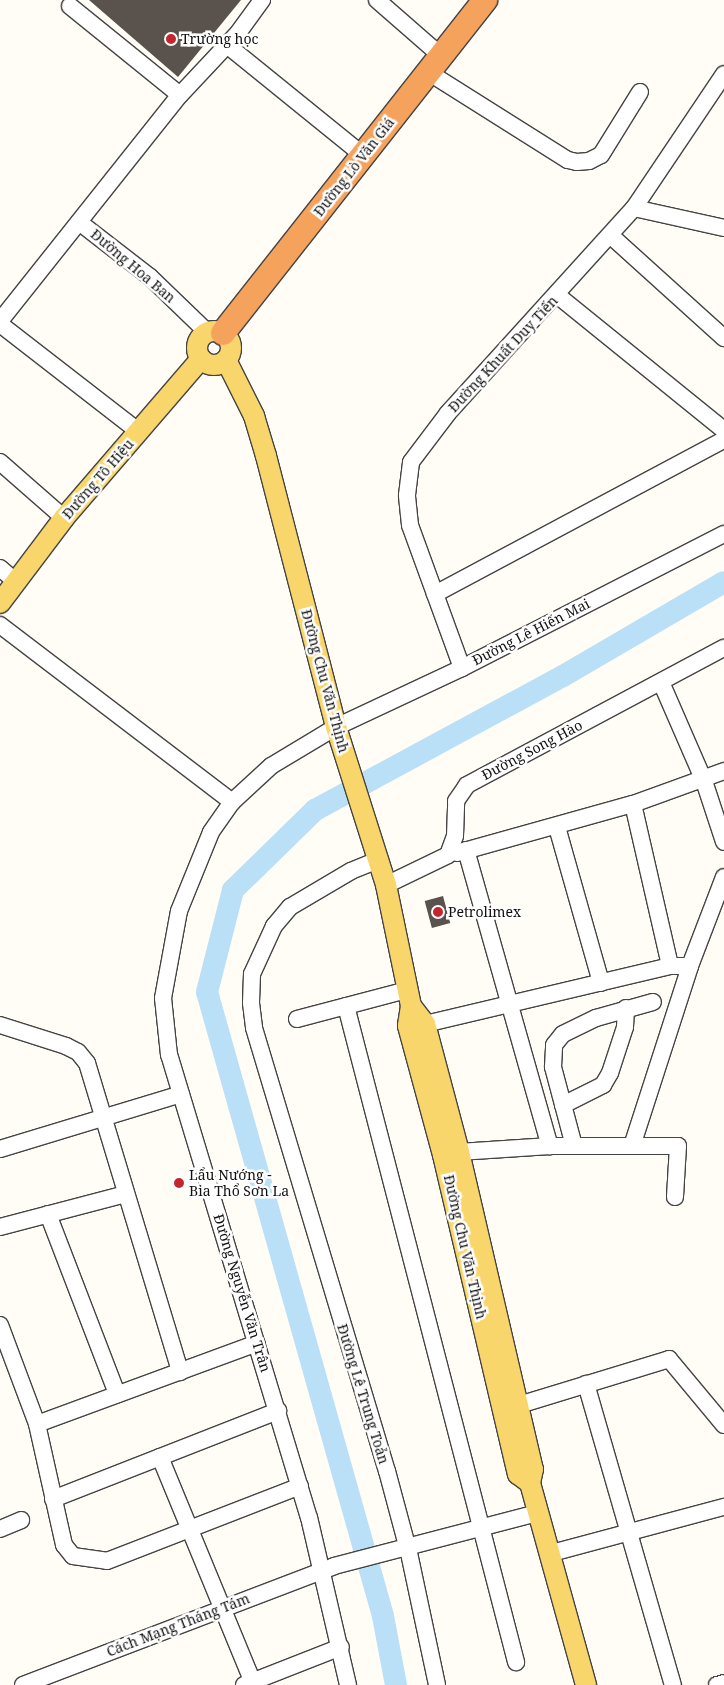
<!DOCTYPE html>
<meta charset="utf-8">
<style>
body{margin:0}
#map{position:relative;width:724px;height:1685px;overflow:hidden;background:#fffdf5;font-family:"Noto Serif",serif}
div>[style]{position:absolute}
.river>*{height:22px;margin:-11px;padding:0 11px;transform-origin:11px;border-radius:11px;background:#b9e0f7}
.building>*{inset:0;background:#5a524d;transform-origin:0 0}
.roads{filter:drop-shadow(1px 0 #444) drop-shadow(-1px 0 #444) drop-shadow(0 1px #444) drop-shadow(0 -1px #444)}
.minor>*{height:16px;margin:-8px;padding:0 8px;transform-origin:8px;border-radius:8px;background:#fff}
.major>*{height:20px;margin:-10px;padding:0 10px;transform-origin:10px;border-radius:10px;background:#f9d66b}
.major>.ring{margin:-10px;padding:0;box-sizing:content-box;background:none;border:20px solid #f9d66b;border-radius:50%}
.highway>*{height:24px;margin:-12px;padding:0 12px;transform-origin:12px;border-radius:12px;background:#f5a25d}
.dots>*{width:14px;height:14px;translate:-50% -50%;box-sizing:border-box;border:2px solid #fff;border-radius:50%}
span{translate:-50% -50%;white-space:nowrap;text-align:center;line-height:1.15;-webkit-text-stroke:5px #fff;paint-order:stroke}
.poi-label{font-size:14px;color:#111}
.left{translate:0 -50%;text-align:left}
.street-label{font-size:14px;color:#111}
</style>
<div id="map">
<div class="river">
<i style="left:396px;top:1685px;width:70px;rotate:-100.7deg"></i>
<i style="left:383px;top:1616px;width:648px;rotate:-105.75deg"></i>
<i style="left:207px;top:992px;width:105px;rotate:-75.7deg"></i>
<i style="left:233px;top:890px;width:115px;rotate:-44.3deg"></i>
<i style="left:315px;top:810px;width:282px;rotate:-28.4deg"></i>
<i style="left:563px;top:676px;width:186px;rotate:-30.3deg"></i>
</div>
<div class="building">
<i style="clip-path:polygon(89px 0,241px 0,178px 77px)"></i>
<i style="left:443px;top:896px;width:28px;height:19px;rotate:75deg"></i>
</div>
<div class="roads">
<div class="minor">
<i style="left:377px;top:0;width:84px;rotate:41.1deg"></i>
<i style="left:70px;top:6px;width:141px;rotate:39deg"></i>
<i style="left:227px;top:45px;width:175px;rotate:39deg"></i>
<i style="left:428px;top:72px;width:165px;rotate:32.2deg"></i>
<i style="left:568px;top:160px;width:9px;rotate:13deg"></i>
<i style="left:577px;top:162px;width:12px;rotate:-5deg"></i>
<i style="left:589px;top:161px;width:13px;rotate:-27deg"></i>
<i style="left:601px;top:155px;width:74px;rotate:-58.2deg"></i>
<i style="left:634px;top:208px;width:92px;rotate:12.5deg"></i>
<i style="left:79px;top:222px;width:90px;rotate:37.8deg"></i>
<i style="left:150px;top:277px;width:79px;rotate:44deg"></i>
<i style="left:610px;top:235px;width:154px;rotate:42.1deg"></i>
<i style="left:557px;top:295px;width:215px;rotate:39deg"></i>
<i style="left:0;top:321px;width:289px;rotate:-51.5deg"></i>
<i style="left:180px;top:95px;width:85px;rotate:-46.9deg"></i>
<i style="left:238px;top:33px;width:41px;rotate:-54deg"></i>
<i style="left:0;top:324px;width:176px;rotate:37.8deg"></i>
<i style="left:0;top:462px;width:85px;rotate:41.2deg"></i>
<i style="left:0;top:568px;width:21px;rotate:41deg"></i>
<i style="left:435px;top:594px;width:327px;rotate:-28.1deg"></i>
<i style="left:0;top:625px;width:292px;rotate:37.3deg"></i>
<i style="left:462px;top:668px;width:152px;rotate:-110deg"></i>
<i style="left:410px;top:525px;width:30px;rotate:-96deg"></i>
<i style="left:407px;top:495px;width:33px;rotate:-83deg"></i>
<i style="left:411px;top:462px;width:61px;rotate:-52.9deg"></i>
<i style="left:448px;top:413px;width:277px;rotate:-47.8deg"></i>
<i style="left:634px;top:208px;width:161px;rotate:-56.1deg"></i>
<i style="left:661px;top:682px;width:108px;rotate:66.5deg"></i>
<i style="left:704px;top:781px;width:64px;rotate:71.8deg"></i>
<i style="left:633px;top:804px;width:166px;rotate:77.1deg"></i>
<i style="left:557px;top:827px;width:162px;rotate:74.2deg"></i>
<i style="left:466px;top:850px;width:308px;rotate:74.2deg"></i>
<i style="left:550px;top:1146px;width:128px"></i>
<i style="left:678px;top:1146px;width:51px;rotate:93.4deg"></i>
<i style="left:457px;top:853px;width:183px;rotate:-15.6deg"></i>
<i style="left:633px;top:804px;width:97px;rotate:-19.9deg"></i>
<i style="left:378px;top:860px;width:29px;rotate:158deg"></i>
<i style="left:351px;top:871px;width:71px;rotate:149.5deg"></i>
<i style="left:290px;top:907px;width:25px;rotate:130deg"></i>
<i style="left:274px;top:926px;width:53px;rotate:114.6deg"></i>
<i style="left:252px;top:974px;width:29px;rotate:92deg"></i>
<i style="left:251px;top:1003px;width:25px;rotate:83deg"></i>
<i style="left:254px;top:1028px;width:463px;rotate:73.3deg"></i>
<i style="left:387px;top:1471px;width:85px;rotate:75deg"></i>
<i style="left:409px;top:1553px;width:135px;rotate:78deg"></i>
<i style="left:386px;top:885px;width:69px;rotate:-25.8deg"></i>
<i style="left:448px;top:855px;width:20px;rotate:-70deg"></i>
<i style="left:455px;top:836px;width:35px;rotate:-88deg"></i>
<i style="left:456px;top:801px;width:19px;rotate:-55deg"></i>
<i style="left:467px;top:785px;width:291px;rotate:-28.1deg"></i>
<i style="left:346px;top:1006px;width:678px;rotate:75.47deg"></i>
<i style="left:297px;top:1019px;width:114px;rotate:-14.8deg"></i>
<i style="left:425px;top:1024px;width:252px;rotate:-13.3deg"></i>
<i style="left:670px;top:966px;width:20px"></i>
<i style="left:0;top:1025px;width:69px;rotate:17.7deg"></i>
<i style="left:66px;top:1046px;width:13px;rotate:27deg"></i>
<i style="left:78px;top:1052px;width:14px;rotate:51deg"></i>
<i style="left:87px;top:1063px;width:323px;rotate:73.2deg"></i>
<i style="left:563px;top:1105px;width:45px;rotate:-26.6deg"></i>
<i style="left:603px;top:1085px;width:14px;rotate:-60deg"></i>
<i style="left:610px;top:1073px;width:48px;rotate:-71.9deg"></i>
<i style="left:625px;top:1027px;width:19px;rotate:-87deg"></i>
<i style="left:574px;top:1146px;width:82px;rotate:-104.9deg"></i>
<i style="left:553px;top:1067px;width:22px;rotate:-87deg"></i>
<i style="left:554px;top:1045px;width:14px;rotate:-51deg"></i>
<i style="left:563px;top:1034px;width:37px;rotate:-26deg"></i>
<i style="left:596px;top:1018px;width:59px;rotate:-15.7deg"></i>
<i style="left:632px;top:1146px;width:189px;rotate:-72.1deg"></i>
<i style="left:690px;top:966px;width:95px;rotate:-69.1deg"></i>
<i style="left:0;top:1149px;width:189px;rotate:-16.9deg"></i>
<i style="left:459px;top:1152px;width:91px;rotate:-3.8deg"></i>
<i style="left:48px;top:1214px;width:193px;rotate:69deg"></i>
<i style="left:0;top:1227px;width:130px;rotate:-14.7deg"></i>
<i style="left:0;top:1325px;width:106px;rotate:69.5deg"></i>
<i style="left:37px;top:1424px;width:124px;rotate:77.4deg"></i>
<i style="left:64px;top:1545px;width:14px;rotate:51deg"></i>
<i style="left:73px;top:1556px;width:34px;rotate:8deg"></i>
<i style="left:107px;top:1561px;width:207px;rotate:-21.2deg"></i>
<i style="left:586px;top:1384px;width:313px;rotate:73.9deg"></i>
<i style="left:519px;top:1405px;width:157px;rotate:-17deg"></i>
<i style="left:669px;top:1359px;width:86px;rotate:50.2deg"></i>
<i style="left:37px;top:1424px;width:234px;rotate:-20.2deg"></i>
<i style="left:160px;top:1457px;width:247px;rotate:67.6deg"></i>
<i style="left:53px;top:1499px;width:242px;rotate:-21.4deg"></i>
<i style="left:0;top:1529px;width:23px;rotate:-23deg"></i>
<i style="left:548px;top:1554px;width:182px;rotate:-15deg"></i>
<i style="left:23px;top:1685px;width:333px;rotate:-20.9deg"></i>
<i style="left:334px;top:1566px;width:210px;rotate:-14.6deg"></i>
<i style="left:244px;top:1685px;width:104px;rotate:-21.4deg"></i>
<i style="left:348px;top:1685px;width:171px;rotate:-103.1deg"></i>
<i style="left:309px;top:1518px;width:484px;rotate:-106.8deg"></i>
<i style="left:169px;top:1055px;width:57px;rotate:-96deg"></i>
<i style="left:163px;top:998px;width:88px;rotate:-79.6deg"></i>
<i style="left:179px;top:911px;width:85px;rotate:-67.9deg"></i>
<i style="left:211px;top:832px;width:37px;rotate:-55deg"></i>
<i style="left:232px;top:802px;width:53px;rotate:-42.7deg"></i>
<i style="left:271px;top:766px;width:76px;rotate:-31deg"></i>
<i style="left:336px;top:727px;width:139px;rotate:-25.1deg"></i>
<i style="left:462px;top:668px;width:294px;rotate:-27.1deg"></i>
<i style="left:717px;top:1685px;width:7px;rotate:-16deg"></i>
</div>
<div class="major">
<i class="ring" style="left:197px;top:331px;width:14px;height:14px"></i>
<i style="left:226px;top:360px;width:63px;rotate:63.4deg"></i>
<i style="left:254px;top:416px;width:42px;rotate:73.3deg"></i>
<i style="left:266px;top:456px;width:280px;rotate:75.5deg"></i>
<i style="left:336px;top:727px;width:166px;rotate:72.4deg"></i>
<i style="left:386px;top:885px;width:124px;rotate:78.3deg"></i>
<i style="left:411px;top:1006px;width:20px;rotate:99deg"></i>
<i style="left:408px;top:1026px;width:134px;rotate:74.8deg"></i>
<i style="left:443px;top:1155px;width:328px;rotate:76.8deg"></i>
<i style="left:518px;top:1474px;width:15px;rotate:37deg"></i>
<i style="left:0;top:603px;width:106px;rotate:-53deg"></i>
<i style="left:64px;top:518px;width:210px;rotate:-49.3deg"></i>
<i style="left:411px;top:1006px;width:23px;rotate:52deg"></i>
<i style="left:425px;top:1024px;width:132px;rotate:75.1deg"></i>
<i style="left:459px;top:1152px;width:326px;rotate:76.9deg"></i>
<i style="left:533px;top:1469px;width:14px;rotate:102deg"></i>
<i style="left:530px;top:1483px;width:210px;rotate:74.5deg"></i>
</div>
<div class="highway">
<i style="left:223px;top:333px;width:424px;rotate:-51.8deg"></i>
</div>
</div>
<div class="dots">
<i style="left:171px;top:39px;background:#c4262e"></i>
<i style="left:438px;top:912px;background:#c4262e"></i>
<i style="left:179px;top:1183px;background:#c4262e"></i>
</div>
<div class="poi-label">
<span class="left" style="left:181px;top:39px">Trường học</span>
<span class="left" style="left:448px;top:912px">Petrolimex</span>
<span class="left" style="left:189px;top:1183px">Lẩu Nướng -<br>Bia Thổ Sơn La</span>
</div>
<div class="street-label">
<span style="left:354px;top:167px;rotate:-52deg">Đường Lò Văn Giá</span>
<span style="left:133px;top:266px;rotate:40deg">Đường Hoa Ban</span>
<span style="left:503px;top:354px;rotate:-47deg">Đường Khuất Duy Tiến</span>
<span style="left:98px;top:479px;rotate:-49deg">Đường Tô Hiệu</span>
<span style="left:531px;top:632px;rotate:-27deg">Đường Lê Hiến Mai</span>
<span style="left:325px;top:681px;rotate:75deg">Đường Chu Văn Thịnh</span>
<span style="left:532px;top:750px;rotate:-28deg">Đường Song Hào</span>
<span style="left:465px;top:1247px;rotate:77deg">Đường Chu Văn Thịnh</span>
<span style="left:242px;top:1293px;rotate:73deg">Đường Nguyễn Văn Trân</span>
<span style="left:363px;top:1394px;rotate:73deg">Đường Lê Trung Toản</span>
<span style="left:178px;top:1625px;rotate:-21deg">Cách Mạng Tháng Tám</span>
</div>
</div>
